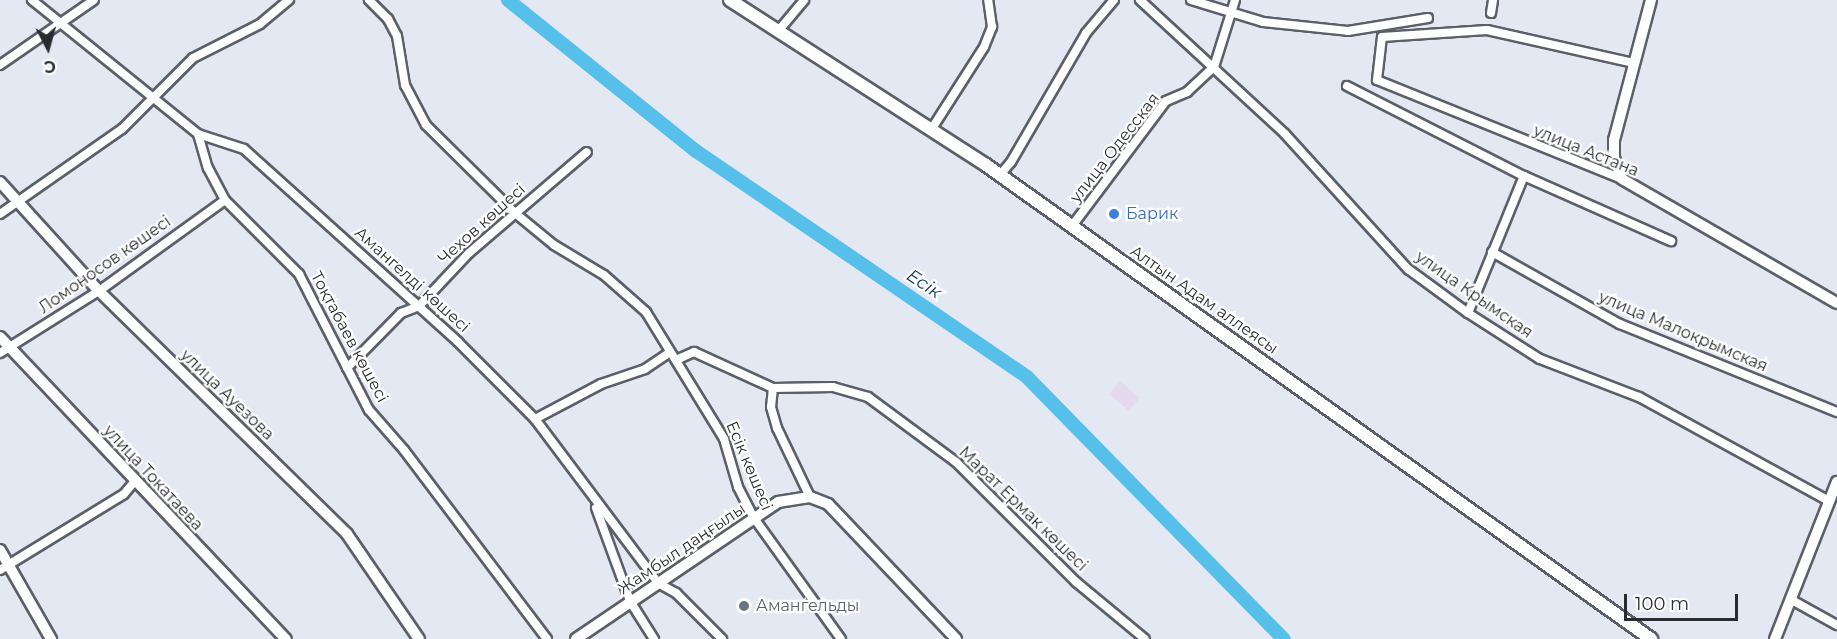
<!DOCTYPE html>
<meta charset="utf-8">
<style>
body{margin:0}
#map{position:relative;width:1837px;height:639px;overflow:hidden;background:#e3e8f3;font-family:Montserrat,sans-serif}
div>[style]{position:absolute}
.industrial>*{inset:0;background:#e4d9ee;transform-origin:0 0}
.river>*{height:14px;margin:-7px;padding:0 7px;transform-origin:7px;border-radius:7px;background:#57c0ea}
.roads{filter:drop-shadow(2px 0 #5b6068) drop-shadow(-2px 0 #5b6068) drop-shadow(0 2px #5b6068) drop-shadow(0 -2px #5b6068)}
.minor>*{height:8px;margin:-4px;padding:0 4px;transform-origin:4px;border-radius:4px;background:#fff}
.tertiary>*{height:10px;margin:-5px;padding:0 5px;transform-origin:5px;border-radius:5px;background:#fff}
.secondary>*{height:10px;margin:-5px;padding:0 5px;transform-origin:5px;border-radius:5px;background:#fff}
.primary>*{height:12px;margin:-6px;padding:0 6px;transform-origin:6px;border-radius:6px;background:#fff}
.dots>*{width:16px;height:16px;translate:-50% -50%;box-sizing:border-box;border:3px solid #fff;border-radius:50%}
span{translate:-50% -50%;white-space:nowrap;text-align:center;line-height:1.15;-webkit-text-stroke:4.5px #fff;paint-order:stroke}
.street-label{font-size:16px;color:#292b2f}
.shop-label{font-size:16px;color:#366cbe}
.left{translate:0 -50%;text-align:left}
.worship-label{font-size:16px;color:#5b616d}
.water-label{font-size:18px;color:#0c3b4c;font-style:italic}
.north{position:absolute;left:18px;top:18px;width:60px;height:60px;-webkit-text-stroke:4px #fff;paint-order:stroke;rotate:174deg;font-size:16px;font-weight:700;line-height:24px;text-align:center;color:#292b2f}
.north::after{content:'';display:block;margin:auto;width:21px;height:27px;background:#292b2f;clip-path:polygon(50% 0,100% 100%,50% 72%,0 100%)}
.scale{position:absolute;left:1624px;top:594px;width:114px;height:27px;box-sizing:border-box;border:3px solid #292b2f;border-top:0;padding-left:8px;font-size:18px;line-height:21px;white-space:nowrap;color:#292b2f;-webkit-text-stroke:4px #fff;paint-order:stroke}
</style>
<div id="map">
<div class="industrial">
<i style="left:1120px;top:381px;width:26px;height:17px;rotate:40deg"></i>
</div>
<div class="river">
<i style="left:508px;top:0;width:241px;rotate:38.8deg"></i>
<i style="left:696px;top:151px;width:401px;rotate:34.3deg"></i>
<i style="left:1027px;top:377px;width:367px;rotate:45.6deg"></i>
</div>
<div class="roads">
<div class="minor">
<i style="left:32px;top:0;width:213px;rotate:38.9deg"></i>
<i style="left:198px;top:134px;width:48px;rotate:18.1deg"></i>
<i style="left:244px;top:149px;width:288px;rotate:42deg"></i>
<i style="left:458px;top:342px;width:109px;rotate:45deg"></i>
<i style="left:535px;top:419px;width:205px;rotate:53.1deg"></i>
<i style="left:658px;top:583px;width:21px;rotate:29deg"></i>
<i style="left:676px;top:593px;width:65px;rotate:45deg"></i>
<i style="left:369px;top:0;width:27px;rotate:45deg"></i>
<i style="left:388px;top:19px;width:19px;rotate:62deg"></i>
<i style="left:397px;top:36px;width:50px;rotate:80.7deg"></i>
<i style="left:405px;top:85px;width:45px;rotate:62.3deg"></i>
<i style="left:426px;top:125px;width:125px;rotate:44.7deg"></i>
<i style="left:515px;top:213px;width:50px;rotate:39.4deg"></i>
<i style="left:554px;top:245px;width:58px;rotate:31deg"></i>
<i style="left:604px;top:275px;width:56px;rotate:41.4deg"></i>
<i style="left:646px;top:312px;width:149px;rotate:58.4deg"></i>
<i style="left:724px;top:439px;width:50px;rotate:73.7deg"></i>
<i style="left:738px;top:487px;width:35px;rotate:63deg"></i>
<i style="left:754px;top:518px;width:149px;rotate:54.3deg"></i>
<i style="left:1140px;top:0;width:197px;rotate:42.7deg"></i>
<i style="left:1285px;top:134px;width:183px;rotate:47.7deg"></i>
<i style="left:1408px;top:269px;width:74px;rotate:36.3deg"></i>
<i style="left:1468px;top:313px;width:85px;rotate:32.6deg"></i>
<i style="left:1540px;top:359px;width:106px;rotate:21deg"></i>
<i style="left:1639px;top:397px;width:217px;rotate:28.7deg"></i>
<i style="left:1191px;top:0;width:75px;rotate:17deg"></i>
<i style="left:1263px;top:22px;width:85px;rotate:6deg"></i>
<i style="left:1348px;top:31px;width:81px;rotate:-9.2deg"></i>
<i style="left:1491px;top:13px;width:13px;rotate:-81deg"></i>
<i style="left:779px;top:30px;width:39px;rotate:-50deg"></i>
<i style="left:0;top:65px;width:114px;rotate:-34.7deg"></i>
<i style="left:1347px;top:86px;width:199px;rotate:27deg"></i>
<i style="left:1524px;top:176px;width:161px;rotate:23.9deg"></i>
<i style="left:931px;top:130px;width:98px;rotate:-57.4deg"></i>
<i style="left:984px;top:47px;width:22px;rotate:-68deg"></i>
<i style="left:992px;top:27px;width:27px;rotate:-98deg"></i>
<i style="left:198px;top:134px;width:35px;rotate:74deg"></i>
<i style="left:208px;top:168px;width:36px;rotate:62deg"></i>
<i style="left:225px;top:200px;width:105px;rotate:45deg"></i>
<i style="left:299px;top:274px;width:153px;rotate:62.8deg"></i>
<i style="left:369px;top:410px;width:53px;rotate:48.8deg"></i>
<i style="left:404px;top:450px;width:237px;rotate:52.9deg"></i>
<i style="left:1000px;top:175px;width:17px;rotate:-50deg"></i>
<i style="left:1011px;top:162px;width:149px;rotate:-59.8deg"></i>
<i style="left:1086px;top:33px;width:43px;rotate:-49.7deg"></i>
<i style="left:1622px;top:179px;width:264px;rotate:-158deg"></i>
<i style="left:1377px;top:80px;width:43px;rotate:-83.4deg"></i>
<i style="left:1382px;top:37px;width:105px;rotate:-3.8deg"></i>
<i style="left:1487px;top:30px;width:151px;rotate:12.7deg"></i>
<i style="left:0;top:214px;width:149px;rotate:-34.9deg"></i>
<i style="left:122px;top:129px;width:100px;rotate:-45deg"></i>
<i style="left:193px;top:58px;width:75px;rotate:-26.9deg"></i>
<i style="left:260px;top:24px;width:38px;rotate:-40deg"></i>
<i style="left:1072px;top:226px;width:156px;rotate:-53.1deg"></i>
<i style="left:1166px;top:101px;width:23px;rotate:-23deg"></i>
<i style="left:1187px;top:92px;width:37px;rotate:-43deg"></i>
<i style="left:1214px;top:67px;width:70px;rotate:-72.6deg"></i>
<i style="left:1492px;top:252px;width:147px;rotate:29.4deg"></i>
<i style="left:1620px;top:324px;width:234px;rotate:22.1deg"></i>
<i style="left:1468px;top:313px;width:148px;rotate:-67.8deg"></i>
<i style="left:0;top:353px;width:117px;rotate:-32.1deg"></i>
<i style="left:99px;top:291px;width:155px;rotate:-35.8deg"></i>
<i style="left:676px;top:360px;width:20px;rotate:-24deg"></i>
<i style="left:694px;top:352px;width:87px;rotate:24.5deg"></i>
<i style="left:773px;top:388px;width:60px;rotate:-1deg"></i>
<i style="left:833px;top:387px;width:36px;rotate:16deg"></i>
<i style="left:868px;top:397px;width:109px;rotate:36.5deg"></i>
<i style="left:956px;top:462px;width:170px;rotate:45deg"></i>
<i style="left:1076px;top:582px;width:89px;rotate:39.6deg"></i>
<i style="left:347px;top:368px;width:77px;rotate:-45.5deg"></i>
<i style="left:401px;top:313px;width:19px;rotate:-21deg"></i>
<i style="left:419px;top:306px;width:73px;rotate:-46.7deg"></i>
<i style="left:469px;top:253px;width:155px;rotate:-40.6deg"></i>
<i style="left:773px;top:388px;width:19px;rotate:96deg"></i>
<i style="left:771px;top:407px;width:22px;rotate:74deg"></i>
<i style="left:777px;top:428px;width:76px;rotate:64.4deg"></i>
<i style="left:535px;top:419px;width:75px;rotate:-27.9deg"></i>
<i style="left:601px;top:384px;width:46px;rotate:-18.8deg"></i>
<i style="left:645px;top:369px;width:30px;rotate:-34deg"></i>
<i style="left:596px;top:508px;width:99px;rotate:69.9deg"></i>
<i style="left:630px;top:601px;width:45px;rotate:57.7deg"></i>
<i style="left:0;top:570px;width:145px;rotate:-31.5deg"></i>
<i style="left:124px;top:494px;width:17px;rotate:-50deg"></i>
<i style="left:1790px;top:599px;width:54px;rotate:29deg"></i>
</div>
<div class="tertiary">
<i style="left:0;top:182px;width:147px;rotate:47.8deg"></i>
<i style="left:99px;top:291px;width:347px;rotate:44.4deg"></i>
<i style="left:347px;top:534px;width:127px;rotate:55.6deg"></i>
<i style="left:0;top:337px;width:416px;rotate:46.6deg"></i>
<i style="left:0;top:550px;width:103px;rotate:60.2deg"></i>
<i style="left:576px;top:639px;width:244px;rotate:-34.1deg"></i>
<i style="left:778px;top:502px;width:32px;rotate:-9deg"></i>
<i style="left:810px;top:497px;width:19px;rotate:21deg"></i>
<i style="left:828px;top:504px;width:186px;rotate:46.5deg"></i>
</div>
<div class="secondary">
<i style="left:1651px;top:0;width:145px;rotate:104.8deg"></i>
<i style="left:1614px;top:140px;width:18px;rotate:90deg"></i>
<i style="left:1614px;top:158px;width:22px;rotate:69deg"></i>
<i style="left:1622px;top:179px;width:248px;rotate:30deg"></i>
<i style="left:1775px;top:639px;width:169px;rotate:-68.5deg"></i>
</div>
<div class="primary">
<i style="left:730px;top:0;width:305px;rotate:32.8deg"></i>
<i style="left:986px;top:165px;width:817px;rotate:35.48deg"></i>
</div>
</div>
<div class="dots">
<i style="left:1114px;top:214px;background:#3f7fe0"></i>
<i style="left:744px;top:606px;background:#6b7280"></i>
</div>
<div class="street-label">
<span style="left:1115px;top:148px;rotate:-52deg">улица Одесская</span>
<span style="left:1586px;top:151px;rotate:22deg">улица Астана</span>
<span style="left:482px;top:224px;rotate:-42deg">Чехов көшесі</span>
<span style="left:105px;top:265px;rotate:-35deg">Ломоносов көшесі</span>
<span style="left:412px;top:280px;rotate:42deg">Амангелді көшесі</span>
<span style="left:1474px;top:295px;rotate:35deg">улица Крымская</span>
<span style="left:1204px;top:300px;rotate:35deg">Алтын Адам аллеясы</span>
<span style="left:1683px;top:332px;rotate:23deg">улица Малокрымская</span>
<span style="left:349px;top:337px;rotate:62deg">Тоқтабаев көшесі</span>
<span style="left:227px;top:395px;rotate:44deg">улица Ауезова</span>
<span style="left:749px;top:466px;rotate:67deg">Есік көшесі</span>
<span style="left:153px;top:478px;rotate:47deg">улица Токатаева</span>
<span style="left:1023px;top:509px;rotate:44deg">Марат Ермак көшесі</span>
<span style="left:682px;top:549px;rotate:-34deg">Жамбыл даңғылы</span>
</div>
<div class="shop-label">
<span class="left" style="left:1126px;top:214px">Барик</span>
</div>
<div class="worship-label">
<span class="left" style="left:756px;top:606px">Амангельды</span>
</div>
<div class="water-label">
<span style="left:924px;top:284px;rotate:34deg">Есік</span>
</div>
<div class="north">С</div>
<div class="scale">100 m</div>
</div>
